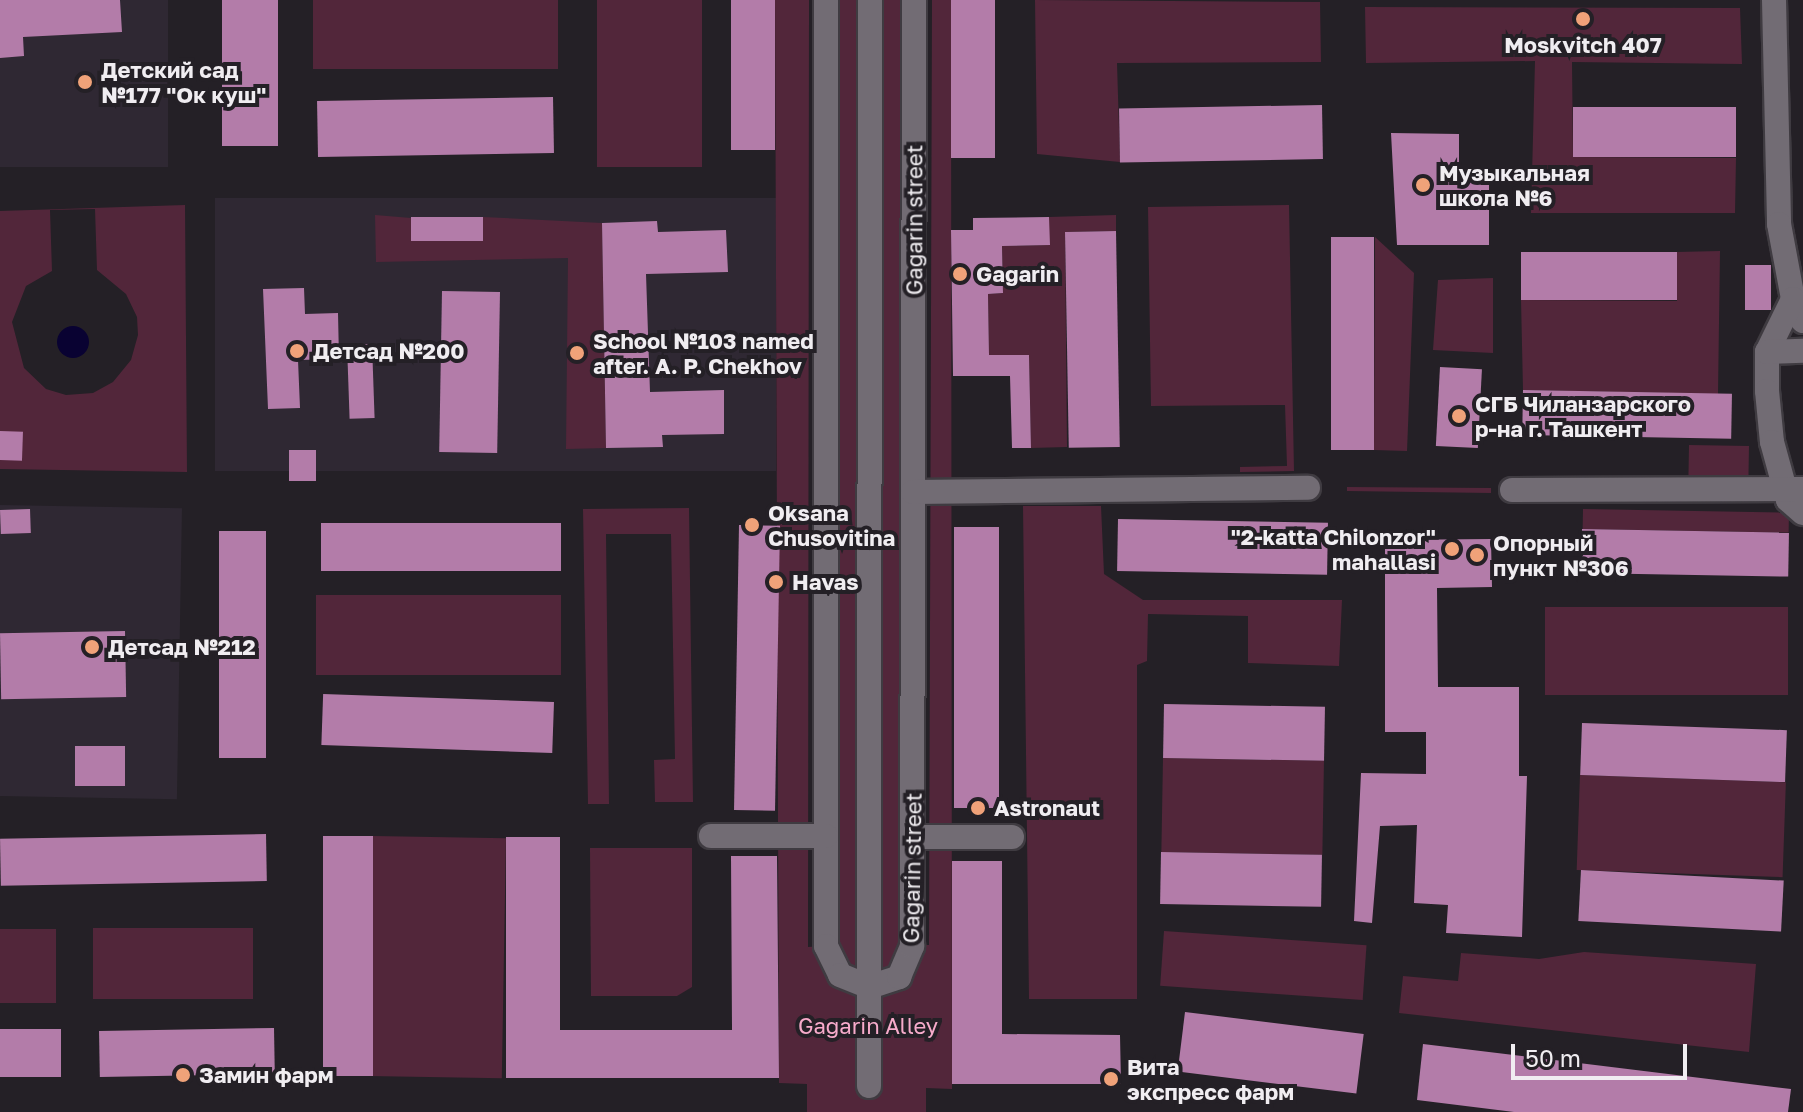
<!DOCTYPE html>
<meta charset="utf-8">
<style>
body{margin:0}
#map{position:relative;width:1803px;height:1112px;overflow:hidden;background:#242026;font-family:"Golos Text",sans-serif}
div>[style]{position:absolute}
.built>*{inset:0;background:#2f2833;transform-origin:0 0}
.green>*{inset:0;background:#52263a;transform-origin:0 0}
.water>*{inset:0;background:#090232}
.round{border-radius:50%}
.building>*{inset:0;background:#b37ca9;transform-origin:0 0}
.roads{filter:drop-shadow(2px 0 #3f3b41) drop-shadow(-2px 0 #3f3b41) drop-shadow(0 2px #3f3b41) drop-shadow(0 -2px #3f3b41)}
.minor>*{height:24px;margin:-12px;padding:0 12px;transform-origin:12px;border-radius:12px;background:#726c74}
.dots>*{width:22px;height:22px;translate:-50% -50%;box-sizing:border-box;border:4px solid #242026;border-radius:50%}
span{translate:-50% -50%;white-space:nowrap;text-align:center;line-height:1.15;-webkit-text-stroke:8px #242026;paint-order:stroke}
.poi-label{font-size:22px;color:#f0edf1;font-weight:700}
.left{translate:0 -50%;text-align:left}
.right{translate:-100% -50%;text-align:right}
.street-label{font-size:22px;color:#f0edf1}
.park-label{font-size:22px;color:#f7abcb}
.scale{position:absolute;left:1511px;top:1044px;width:176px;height:36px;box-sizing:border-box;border:4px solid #f0edf1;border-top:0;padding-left:10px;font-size:24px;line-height:28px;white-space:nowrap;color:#f0edf1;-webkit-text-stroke:6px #242026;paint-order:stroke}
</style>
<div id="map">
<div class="built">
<i style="left:0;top:0;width:168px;height:167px"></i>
<i style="left:776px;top:198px;width:273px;height:561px;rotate:90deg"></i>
<i style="left:0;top:505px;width:182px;height:291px;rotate:1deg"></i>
</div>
<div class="green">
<i style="left:313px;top:0;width:245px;height:69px"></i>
<i style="left:597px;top:0;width:105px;height:167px"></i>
<i style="clip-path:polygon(775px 0,809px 0,808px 947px,837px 945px,838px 0,902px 0,901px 945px,929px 945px,932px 0,951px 0,952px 1084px,952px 1089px,926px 1088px,926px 1112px,807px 1112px,807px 1084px,779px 1083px)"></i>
<i style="clip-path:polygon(1035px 0,1320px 2px,1321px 62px,1117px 63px,1120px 162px,1037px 154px)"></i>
<i style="clip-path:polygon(1365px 7px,1740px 8px,1742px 64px,1572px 62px,1573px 157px,1736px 158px,1735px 213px,1531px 213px,1535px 61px,1366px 63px)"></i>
<i style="clip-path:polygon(evenodd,185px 205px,187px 472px,0 469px,0 211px,185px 205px,95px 209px,97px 270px,126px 294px,137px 317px,138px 335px,131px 360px,113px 382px,93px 393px,66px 395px,46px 389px,24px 368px,12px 322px,26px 286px,52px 271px,50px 210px,95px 209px)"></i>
<i style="clip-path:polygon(1289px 205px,1294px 471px,1240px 472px,1240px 467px,1287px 466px,1285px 405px,1151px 406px,1148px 207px)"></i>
<i style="clip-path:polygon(375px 215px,411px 218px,412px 241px,482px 241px,483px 217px,602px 223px,606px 448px,566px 449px,568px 258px,376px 262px)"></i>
<i style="clip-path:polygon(1116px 215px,1116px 231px,1065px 232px,1067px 447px,1031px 448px,1029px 355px,989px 355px,988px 294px,1003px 293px,1002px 246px,1049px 245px,1049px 217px)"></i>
<i style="clip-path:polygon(1375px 237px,1414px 273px,1407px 451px,1374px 450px)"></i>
<i style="clip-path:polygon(1720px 251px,1718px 394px,1523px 390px,1521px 300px,1677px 301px,1677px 252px)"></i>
<i style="clip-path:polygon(1493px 278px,1493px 353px,1433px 350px,1438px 280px)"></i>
<i style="left:1689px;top:445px;width:60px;height:31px;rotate:1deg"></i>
<i style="clip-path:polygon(1347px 487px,1491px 488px,1491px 493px,1347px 491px)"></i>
<i style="clip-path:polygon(1023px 506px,1101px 506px,1104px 574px,1143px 600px,1342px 600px,1339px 666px,1248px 663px,1248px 616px,1148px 614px,1147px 661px,1137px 665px,1137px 999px,1029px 999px)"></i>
<i style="clip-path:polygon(689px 508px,693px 802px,655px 802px,654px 760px,675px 759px,671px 534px,606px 534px,609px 804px,588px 804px,583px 509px)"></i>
<i style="left:1583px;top:509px;width:206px;height:20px;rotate:1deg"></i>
<i style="left:316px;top:595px;width:245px;height:80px"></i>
<i style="left:1545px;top:607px;width:243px;height:88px"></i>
<i style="left:1163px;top:758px;width:161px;height:94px;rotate:1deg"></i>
<i style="left:1580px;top:775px;width:206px;height:95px;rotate:2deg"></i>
<i style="left:373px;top:836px;width:133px;height:240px;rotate:1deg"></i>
<i style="clip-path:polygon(590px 848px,692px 848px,692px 987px,677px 996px,591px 996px)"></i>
<i style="left:93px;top:928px;width:160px;height:71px"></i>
<i style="left:0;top:929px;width:56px;height:74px"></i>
<i style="left:1164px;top:931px;width:203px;height:55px;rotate:4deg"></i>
<i style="clip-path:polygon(1584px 952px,1756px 964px,1749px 1052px,1399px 1013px,1403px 976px,1458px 981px,1461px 953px,1539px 959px)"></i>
</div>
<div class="water">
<i class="round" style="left:57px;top:326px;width:32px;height:32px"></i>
</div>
<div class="building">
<i style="clip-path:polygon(0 0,120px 0,122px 32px,23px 37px,24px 56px,0 58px)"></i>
<i style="left:222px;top:0;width:56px;height:146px"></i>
<i style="left:731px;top:0;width:44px;height:150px"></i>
<i style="left:951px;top:0;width:44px;height:158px"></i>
<i style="left:553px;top:97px;width:56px;height:236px;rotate:89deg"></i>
<i style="left:1322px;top:105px;width:54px;height:203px;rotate:89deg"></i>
<i style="left:1573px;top:107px;width:163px;height:50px"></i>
<i style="clip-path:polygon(1391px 133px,1459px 134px,1459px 177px,1489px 177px,1489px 245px,1397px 245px)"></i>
<i style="left:483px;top:217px;width:24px;height:72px;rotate:90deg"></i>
<i style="clip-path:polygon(1049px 217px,1050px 245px,1002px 246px,1003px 293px,988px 294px,989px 355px,1029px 355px,1031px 448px,1012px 448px,1010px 376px,953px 376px,951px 230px,973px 230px,973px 218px)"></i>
<i style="clip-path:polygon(657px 221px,658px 232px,726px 230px,728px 272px,646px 274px,650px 392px,724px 390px,724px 434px,662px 435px,663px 447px,606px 448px,602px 223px)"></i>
<i style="left:1116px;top:231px;width:216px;height:51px;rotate:89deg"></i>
<i style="left:1331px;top:237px;width:43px;height:213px"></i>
<i style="left:1521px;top:252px;width:156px;height:48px"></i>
<i style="left:1771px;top:265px;width:45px;height:26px;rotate:90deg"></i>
<i style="clip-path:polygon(304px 288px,305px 314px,338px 313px,339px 359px,298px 360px,300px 408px,268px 409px,263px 289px)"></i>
<i style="left:442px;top:291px;width:58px;height:161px;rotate:1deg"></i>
<i style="left:372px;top:344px;width:74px;height:25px;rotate:88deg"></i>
<i style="left:1440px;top:367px;width:42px;height:79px;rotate:3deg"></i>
<i style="left:1523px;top:390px;width:209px;height:45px;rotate:1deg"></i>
<i style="left:0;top:431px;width:23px;height:29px;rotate:2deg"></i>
<i style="left:289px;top:450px;width:27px;height:31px"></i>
<i style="left:30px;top:509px;width:24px;height:30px;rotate:88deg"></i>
<i style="left:1118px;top:519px;width:210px;height:52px;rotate:1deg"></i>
<i style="left:321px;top:523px;width:240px;height:48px"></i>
<i style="left:739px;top:525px;width:41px;height:285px;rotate:1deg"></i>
<i style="left:954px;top:527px;width:45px;height:281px"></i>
<i style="left:1582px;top:529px;width:207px;height:44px;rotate:1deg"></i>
<i style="left:219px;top:531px;width:47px;height:227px"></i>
<i style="clip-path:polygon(1491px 539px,1492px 587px,1437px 588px,1438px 687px,1519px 687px,1519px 776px,1527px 776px,1522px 937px,1446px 933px,1448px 905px,1414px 903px,1417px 825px,1380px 826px,1372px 923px,1354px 921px,1361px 773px,1426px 774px,1426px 732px,1385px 732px,1385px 540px)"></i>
<i style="left:125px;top:631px;width:66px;height:125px;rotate:89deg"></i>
<i style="left:554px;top:702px;width:51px;height:231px;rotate:92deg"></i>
<i style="left:1164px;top:704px;width:161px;height:54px;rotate:1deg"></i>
<i style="left:1582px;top:723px;width:205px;height:52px;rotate:2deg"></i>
<i style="left:75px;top:746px;width:50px;height:40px"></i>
<i style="left:266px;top:834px;width:47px;height:266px;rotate:89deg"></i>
<i style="left:373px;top:836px;width:240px;height:50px;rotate:90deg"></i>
<i style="clip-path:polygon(506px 837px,560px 837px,560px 1030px,732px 1030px,731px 856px,777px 856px,779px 1078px,506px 1078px)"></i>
<i style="left:1161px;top:852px;width:161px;height:52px;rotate:1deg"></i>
<i style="clip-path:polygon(952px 861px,1002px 861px,1002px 1034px,1120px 1035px,1121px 1084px,952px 1084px)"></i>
<i style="left:1581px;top:870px;width:203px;height:51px;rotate:3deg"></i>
<i style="left:1185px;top:1012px;width:180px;height:60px;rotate:7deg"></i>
<i style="left:274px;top:1028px;width:46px;height:175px;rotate:89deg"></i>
<i style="left:0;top:1029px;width:61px;height:48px"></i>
<i style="clip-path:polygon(1423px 1044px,1791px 1089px,1788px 1112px,1514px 1112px,1417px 1100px)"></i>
</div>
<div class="roads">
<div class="minor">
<i style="left:826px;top:0;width:946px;rotate:90deg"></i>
<i style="left:826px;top:946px;width:32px;rotate:64deg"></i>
<i style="left:840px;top:975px;width:31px;rotate:22deg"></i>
<i style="left:869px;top:987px;width:32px;rotate:-18deg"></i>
<i style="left:899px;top:977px;width:34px;rotate:-67deg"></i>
<i style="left:912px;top:946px;width:946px;rotate:-89.88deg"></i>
<i style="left:1774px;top:0;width:224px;rotate:88.7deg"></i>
<i style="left:1779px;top:224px;width:76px;rotate:79.4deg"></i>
<i style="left:1793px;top:299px;width:24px;rotate:66deg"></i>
<i style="left:1793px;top:299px;width:59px;rotate:116.1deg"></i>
<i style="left:1767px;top:352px;width:39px;rotate:90deg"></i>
<i style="left:1767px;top:391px;width:51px;rotate:84.4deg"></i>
<i style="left:1772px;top:442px;width:60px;rotate:74.6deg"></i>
<i style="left:1788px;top:500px;width:20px;rotate:41deg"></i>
<i style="left:1767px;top:352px;width:36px;rotate:-2deg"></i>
<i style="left:1512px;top:490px;width:291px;rotate:-0.2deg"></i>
<i style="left:913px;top:492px;width:395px;rotate:-0.6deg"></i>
<i style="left:711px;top:836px;width:115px"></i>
<i style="left:913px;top:837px;width:99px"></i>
<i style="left:869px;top:1086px;width:1086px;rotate:-89.95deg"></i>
</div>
</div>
<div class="dots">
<i style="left:1583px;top:19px;background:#f0a279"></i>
<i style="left:85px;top:82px;background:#f0a279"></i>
<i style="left:1423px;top:185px;background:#f0a279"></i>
<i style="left:960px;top:274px;background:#f0a279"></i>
<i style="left:297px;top:351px;background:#f0a279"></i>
<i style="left:577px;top:353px;background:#f0a279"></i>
<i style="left:1459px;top:416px;background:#f0a279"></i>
<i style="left:752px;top:525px;background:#f0a279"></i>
<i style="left:1452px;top:549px;background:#f0a279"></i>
<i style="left:1477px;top:555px;background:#f0a279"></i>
<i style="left:776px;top:582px;background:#f0a279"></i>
<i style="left:92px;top:647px;background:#f0a279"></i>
<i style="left:978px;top:808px;background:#f0a279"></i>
<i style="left:183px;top:1075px;background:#f0a279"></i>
<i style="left:1111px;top:1079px;background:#f0a279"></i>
</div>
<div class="poi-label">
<span style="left:1583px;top:45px">Moskvitch 407</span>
<span class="left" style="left:101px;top:82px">Детский сад<br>№177 "Ок куш"</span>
<span class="left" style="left:1439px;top:185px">Mузыкальная<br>школа №6</span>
<span class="left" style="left:976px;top:274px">Gagarin</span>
<span class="left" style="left:593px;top:353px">School №103 named<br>after. A. P. Chekhov</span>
<span class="left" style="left:313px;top:351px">Детсад №200</span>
<span class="left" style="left:1475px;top:416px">СГБ Чиланзарского<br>р-на г. Ташкент</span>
<span class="left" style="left:768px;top:525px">Oksana<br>Chusovitina</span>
<span class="right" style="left:1436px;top:549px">"2-katta Chilonzor"<br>mahallasi</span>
<span class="left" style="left:1493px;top:555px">Опорный<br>пункт №306</span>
<span class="left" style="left:792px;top:582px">Havas</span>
<span class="left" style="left:108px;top:647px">Детсад №212</span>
<span class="left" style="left:994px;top:808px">Astronaut</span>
<span class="left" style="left:1127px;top:1079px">Вита<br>экспресс фарм</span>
<span class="left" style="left:199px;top:1075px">Замин фарм</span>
</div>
<div class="street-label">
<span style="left:914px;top:220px;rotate:-90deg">Gagarin street</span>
<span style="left:912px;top:868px;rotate:-89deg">Gagarin street</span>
</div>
<div class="park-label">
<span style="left:868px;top:1026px">Gagarin Alley</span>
</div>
<div class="scale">50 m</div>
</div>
